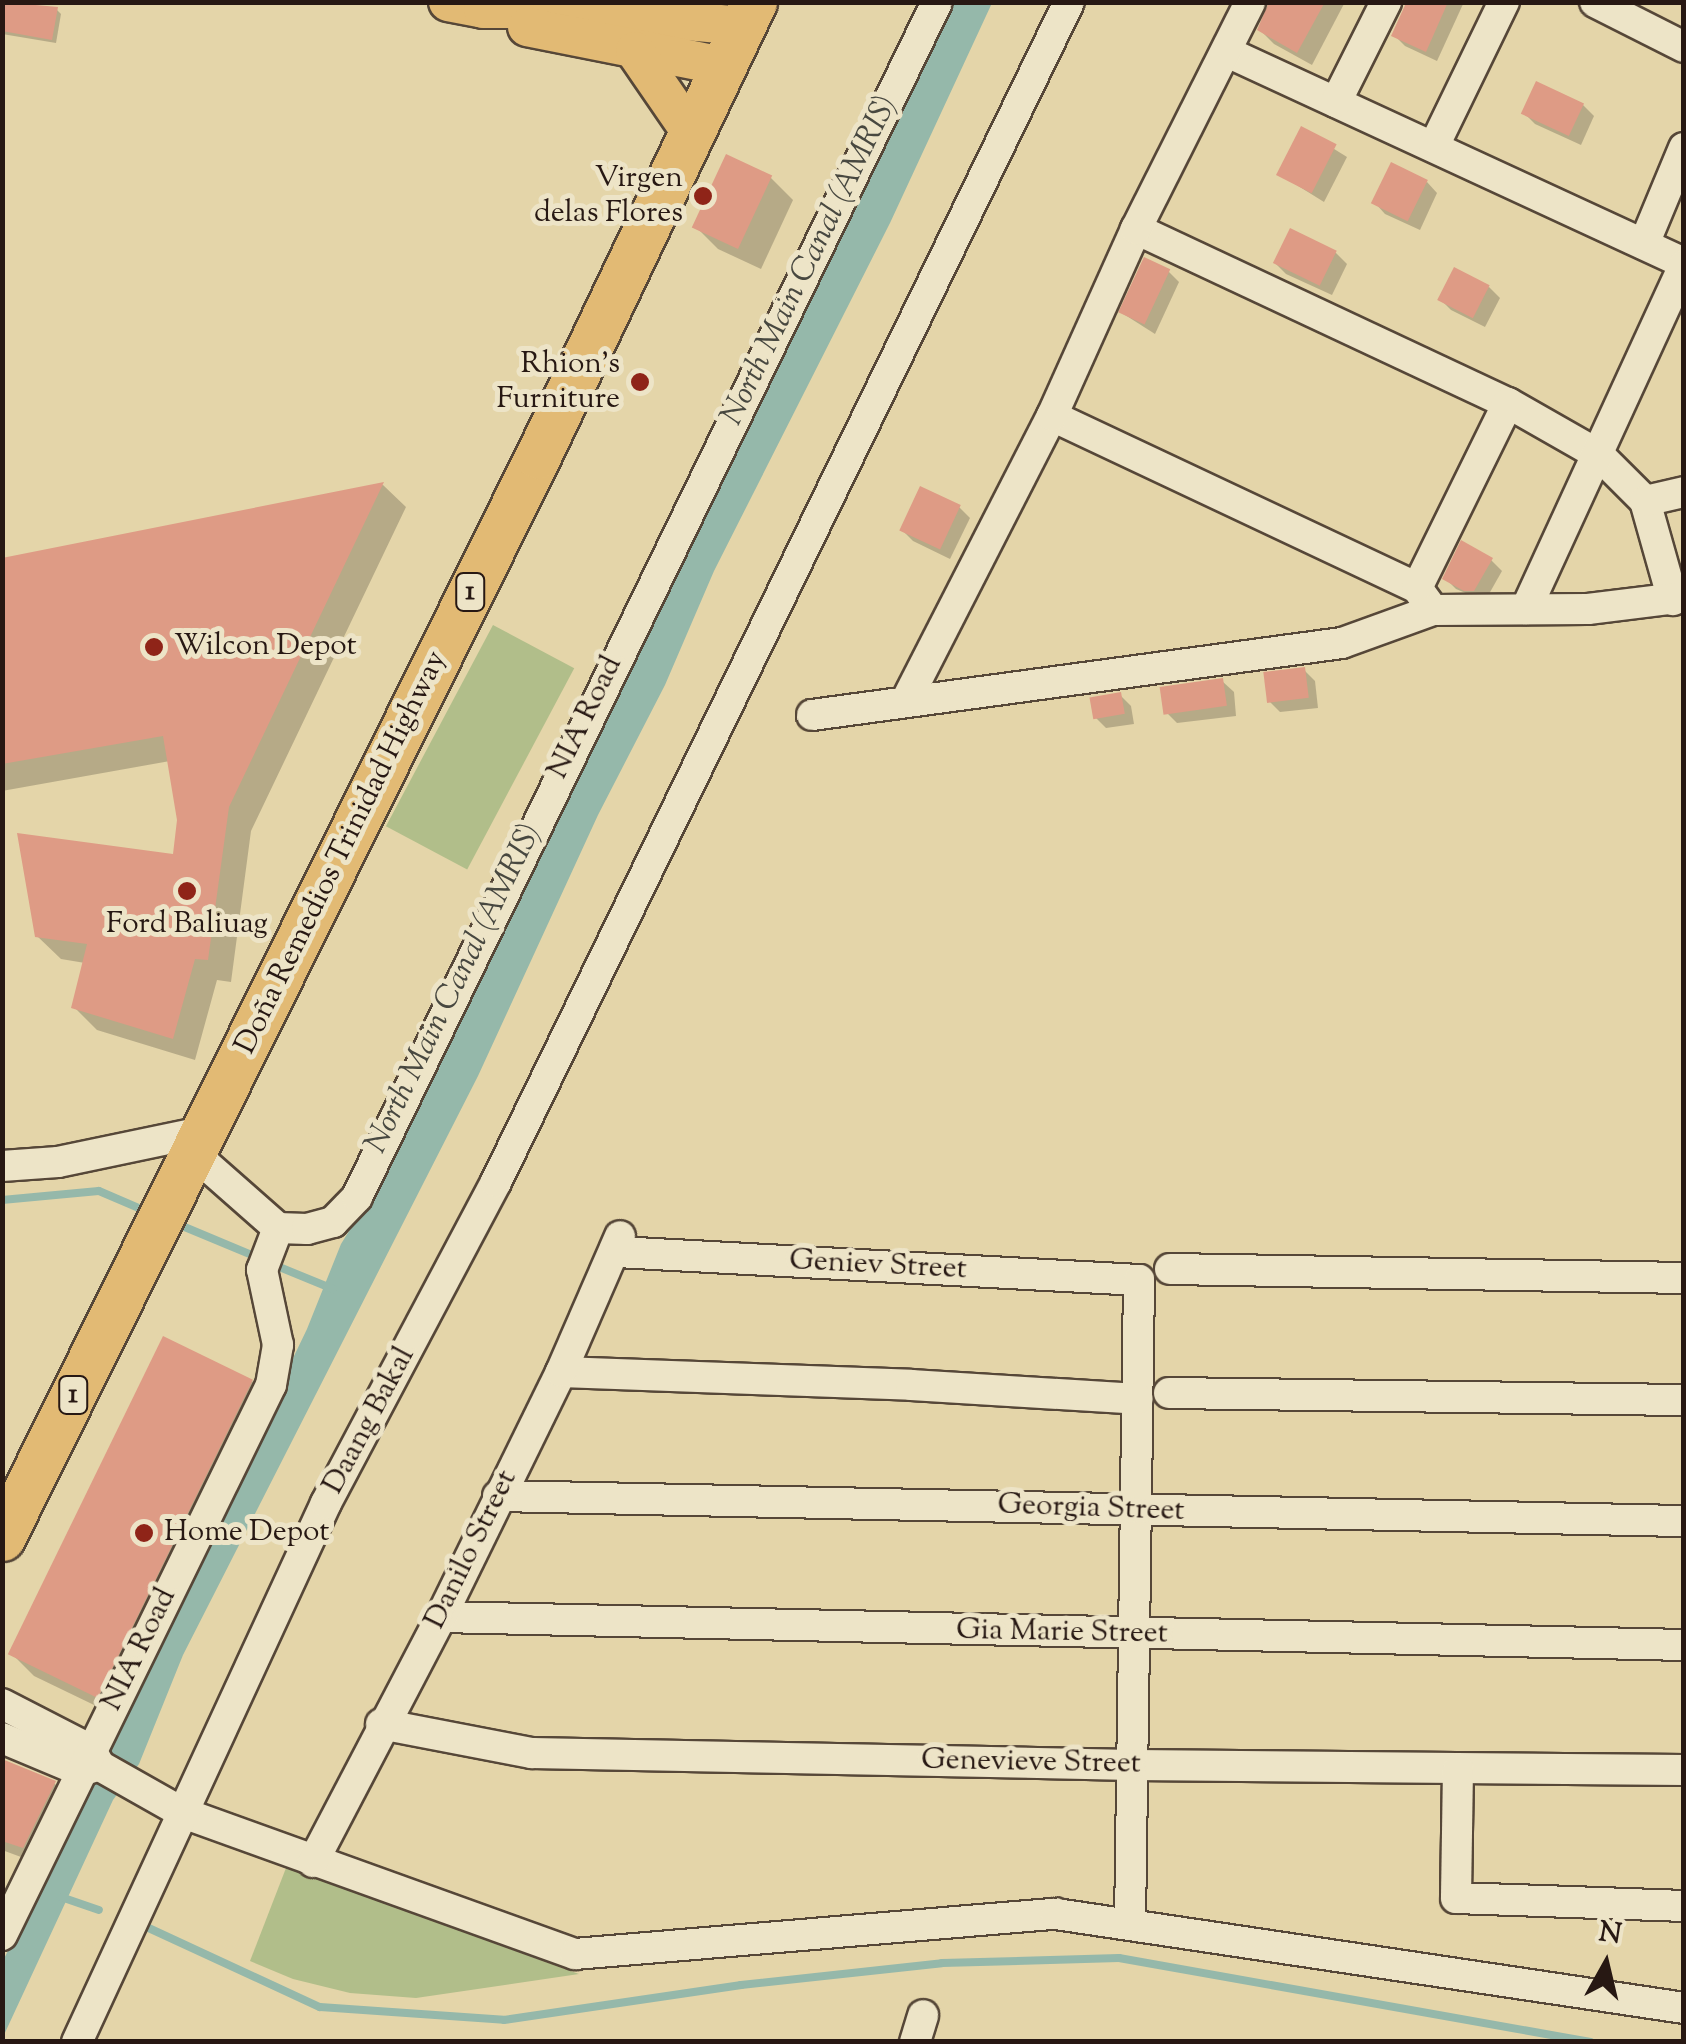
<!DOCTYPE html>
<meta charset="utf-8">
<style>
body{margin:0}
#map{position:relative;width:1686px;height:2044px;overflow:hidden;background:#e4d5a9;font-family:"Sorts Mill Goudy",serif}
div>[style]{position:absolute}
.green>*{inset:0;background:#b1be8a;transform-origin:0 0}
.water>*{inset:0;background:#95b8aa}
.shadow>*{inset:0;background:#0003}
.stream>*{height:8px;margin:-4px;padding:0 4px;transform-origin:4px;border-radius:4px;background:#95b8aa}
.building>*{inset:0;background:#de9b85;transform-origin:0 0}
.roads{filter:drop-shadow(2px 0 #564738) drop-shadow(-2px 0 #564738) drop-shadow(0 2px #564738) drop-shadow(0 -2px #564738)}
.minor>*{height:30px;margin:-15px;padding:0 15px;transform-origin:15px;border-radius:15px;background:#ede4c7}
.major>*{height:38px;margin:-19px;padding:0 19px;transform-origin:19px;border-radius:19px;background:#e2ba74}
.highway>*{height:45px;margin:-22.5px;padding:0 22.5px;transform-origin:22.5px;border-radius:22.5px;background:#e2ba74}
.dots>*{width:28px;height:28px;translate:-50% -50%;box-sizing:border-box;border:5px solid #ede4c7;border-radius:50%}
span{translate:-50% -50%;white-space:nowrap;text-align:center;line-height:1.15;-webkit-text-stroke:10px #ede4c7;paint-order:stroke}
.shield-label span{padding:2px 8px;background:#ede4c7;border:2px solid;border-radius:8px;-webkit-text-stroke-width:0}
.shield-label{font-size:28px;color:#271813;font-weight:700}
.poi-label{font-size:30px;color:#271813}
.right{translate:-100% -50%;text-align:right}
.left{translate:0 -50%;text-align:left}
.street-label{font-size:30px;color:#271813}
.water-label{font-size:32px;color:#484840;font-style:italic}
.frame{position:absolute;inset:0;border:5px solid #271813;pointer-events:none}
.north{position:absolute;left:1556px;top:1914px;width:100px;height:100px;-webkit-text-stroke:8px #ede4c7;paint-order:stroke;rotate:8deg;font-size:28px;font-weight:700;line-height:40px;text-align:center;color:#271813}
.north::after{content:'';display:block;margin:auto;width:35px;height:45px;background:#271813;clip-path:polygon(50% 0,100% 100%,50% 72%,0 100%)}
</style>
<div id="map">
<div class="green">
<i style="left:493px;top:625px;width:92px;height:228px;rotate:28deg"></i>
<i style="clip-path:polygon(286px 1868px,579px 1974px,416px 1998px,350px 1993px,293px 1979px,250px 1961px)"></i>
</div>
<div class="water">
<i style="clip-path:polygon(953px 3px,992px 3px,890px 223px,714px 571px,665px 685px,598px 815px,478px 1076px,183px 1655px,139px 1764px,113px 1800px,3px 2037px,2px 1963px,307px 1329px,341px 1244px,367px 1202px)"></i>
</div>
<div class="shadow">
<i style="clip-path:polygon(2px 2px,56px 9px,61px 14px,56px 43px,2px 34px)"></i>
<i style="clip-path:polygon(1273px 2px,1345px 2px,1312px 65px,1274px 44px,1260px 30px)"></i>
<i style="clip-path:polygon(1407px 2px,1464px 2px,1437px 61px,1405px 46px,1394px 35px)"></i>
<i style="clip-path:polygon(1583px 105px,1594px 116px,1581px 145px,1535px 124px,1524px 113px)"></i>
<i style="clip-path:polygon(1302px 129px,1347px 157px,1324px 202px,1279px 174px)"></i>
<i style="clip-path:polygon(770px 177px,793px 200px,761px 269px,718px 249px,695px 226px)"></i>
<i style="clip-path:polygon(1427px 182px,1437px 193px,1420px 230px,1385px 214px,1375px 203px)"></i>
<i style="clip-path:polygon(1291px 231px,1336px 253px,1347px 264px,1332px 295px,1286px 274px,1275px 263px)"></i>
<i style="clip-path:polygon(1168px 271px,1179px 282px,1155px 334px,1122px 313px)"></i>
<i style="clip-path:polygon(1489px 287px,1500px 298px,1485px 327px,1451px 310px,1440px 299px)"></i>
<i style="clip-path:polygon(383px 485px,406px 507px,251px 831px,231px 982px,217px 980px,195px 1060px,97px 1030px,74px 1007px,85px 963px,61px 959px,37px 936px,175px 857px,180px 820px,170px 761px,2px 791px,2px 564px)"></i>
<i style="clip-path:polygon(959px 507px,970px 518px,950px 559px,913px 541px,902px 530px)"></i>
<i style="clip-path:polygon(1491px 560px,1502px 571px,1485px 601px,1456px 589px,1445px 578px)"></i>
<i style="clip-path:polygon(1304px 670px,1315px 681px,1318px 708px,1280px 712px,1269px 701px)"></i>
<i style="clip-path:polygon(1222px 681px,1234px 692px,1236px 716px,1177px 723px,1166px 712px)"></i>
<i style="clip-path:polygon(1120px 695px,1131px 706px,1134px 724px,1106px 728px,1095px 717px)"></i>
<i style="clip-path:polygon(252px 1381px,274px 1404px,121px 1718px,34px 1676px,11px 1653px)"></i>
<i style="clip-path:polygon(2px 1762px,54px 1783px,71px 1800px,40px 1864px,2px 1850px)"></i>
</div>
<div class="stream">
<i style="left:2px;top:1200px;width:97px;rotate:-5.3deg"></i>
<i style="left:99px;top:1191px;width:53px;rotate:23.2deg"></i>
<i style="left:175px;top:1223px;width:91px;rotate:22.6deg"></i>
<i style="left:272px;top:1264px;width:66px;rotate:22.3deg"></i>
<i style="left:61px;top:1897px;width:40px;rotate:18.9deg"></i>
<i style="left:140px;top:1924px;width:198px;rotate:24.8deg"></i>
<i style="left:320px;top:2007px;width:184px;rotate:4deg"></i>
<i style="left:504px;top:2020px;width:240px;rotate:-8.4deg"></i>
<i style="left:741px;top:1985px;width:202px;rotate:-6.2deg"></i>
<i style="left:942px;top:1963px;width:177px;rotate:-1.6deg"></i>
<i style="left:1119px;top:1958px;width:479px;rotate:10.1deg"></i>
</div>
<div class="building">
<i style="clip-path:polygon(2px 2px,58px 7px,52px 40px,2px 31px)"></i>
<i style="clip-path:polygon(1269px 2px,1325px 2px,1297px 53px,1257px 30px)"></i>
<i style="clip-path:polygon(1448px 2px,1426px 52px,1391px 36px,1406px 3px)"></i>
<i style="left:1536px;top:81px;width:53px;height:36px;rotate:25deg"></i>
<i style="left:1301px;top:126px;width:40px;height:55px;rotate:27deg"></i>
<i style="left:726px;top:154px;width:51px;height:81px;rotate:25deg"></i>
<i style="left:1391px;top:162px;width:41px;height:46px;rotate:26deg"></i>
<i style="left:1290px;top:228px;width:52px;height:39px;rotate:26deg"></i>
<i style="left:1144px;top:257px;width:29px;height:61px;rotate:25deg"></i>
<i style="left:1454px;top:267px;width:40px;height:37px;rotate:27deg"></i>
<i style="clip-path:polygon(384px 482px,229px 807px,208px 960px,195px 959px,173px 1039px,71px 1008px,87px 944px,35px 937px,17px 833px,173px 854px,177px 820px,163px 736px,2px 764px,2px 558px)"></i>
<i style="left:920px;top:486px;width:45px;height:49px;rotate:25deg"></i>
<i style="clip-path:polygon(1461px 540px,1493px 558px,1474px 591px,1464px 591px,1442px 579px)"></i>
<i style="left:1305px;top:667px;width:31px;height:42px;rotate:83deg"></i>
<i style="left:1223px;top:678px;width:28px;height:64px;rotate:82deg"></i>
<i style="left:1121px;top:692px;width:22px;height:32px;rotate:80deg"></i>
<i style="left:163px;top:1336px;width:100px;height:354px;rotate:26deg"></i>
<i style="clip-path:polygon(2px 1759px,56px 1781px,23px 1848px,2px 1841px)"></i>
</div>
<div class="roads">
<div class="minor">
<i style="left:1595px;top:2px;width:100px;rotate:26.8deg"></i>
<i style="left:1227px;top:52px;width:503px;rotate:24.78deg"></i>
<i style="left:1336px;top:102px;width:112px;rotate:-63.4deg"></i>
<i style="left:1434px;top:146px;width:160px;rotate:-64.1deg"></i>
<i style="left:1136px;top:229px;width:411px;rotate:25.1deg"></i>
<i style="left:1508px;top:403px;width:105px;rotate:29.7deg"></i>
<i style="left:1599px;top:455px;width:65px;rotate:45deg"></i>
<i style="left:1645px;top:501px;width:103px;rotate:74.2deg"></i>
<i style="left:1644px;top:244px;width:104px;rotate:-67.4deg"></i>
<i style="left:1052px;top:416px;width:403px;rotate:25.2deg"></i>
<i style="left:1417px;top:588px;width:27px;rotate:54deg"></i>
<i style="left:1645px;top:501px;width:40px;rotate:-13deg"></i>
<i style="left:1417px;top:588px;width:206px;rotate:-63.8deg"></i>
<i style="left:1526px;top:609px;width:379px;rotate:-65.3deg"></i>
<i style="left:906px;top:701px;width:320px;rotate:-62.9deg"></i>
<i style="left:1052px;top:416px;width:205px;rotate:-65.8deg"></i>
<i style="left:1136px;top:229px;width:254px;rotate:-63.3deg"></i>
<i style="left:812px;top:715px;width:535px;rotate:-7.74deg"></i>
<i style="left:1342px;top:643px;width:97px;rotate:-19.9deg"></i>
<i style="left:1433px;top:610px;width:155px;rotate:-0.4deg"></i>
<i style="left:1588px;top:609px;width:97px;rotate:-7.1deg"></i>
<i style="left:194px;top:1154px;width:112px;rotate:41.4deg"></i>
<i style="left:2px;top:1166px;width:56px;rotate:-4.1deg"></i>
<i style="left:58px;top:1162px;width:152px;rotate:-11.8deg"></i>
<i style="left:278px;top:1228px;width:29px;rotate:2deg"></i>
<i style="left:307px;top:1229px;width:27px;rotate:-15deg"></i>
<i style="left:333px;top:1222px;width:35px;rotate:-46deg"></i>
<i style="left:357px;top:1197px;width:1328px;rotate:-64.11deg"></i>
<i style="left:617px;top:1252px;width:523px;rotate:3.07deg"></i>
<i style="left:1139px;top:1280px;width:642px;rotate:90.8deg"></i>
<i style="left:1170px;top:1269px;width:514px;rotate:1deg"></i>
<i style="left:561px;top:1372px;width:350px;rotate:2.1deg"></i>
<i style="left:911px;top:1385px;width:227px;rotate:3.5deg"></i>
<i style="left:1169px;top:1393px;width:515px;rotate:0.78deg"></i>
<i style="left:498px;top:1496px;width:1186px;rotate:1.21deg"></i>
<i style="left:441px;top:1617px;width:1243px;rotate:1.29deg"></i>
<i style="left:2px;top:1704px;width:100px;rotate:27.3deg"></i>
<i style="left:91px;top:1750px;width:18px;rotate:61deg"></i>
<i style="left:100px;top:1766px;width:95px;rotate:29.5deg"></i>
<i style="left:183px;top:1813px;width:417px;rotate:19.8deg"></i>
<i style="left:575px;top:1954px;width:483px;rotate:-4.8deg"></i>
<i style="left:1056px;top:1914px;width:635px;rotate:8.51deg"></i>
<i style="left:381px;top:1724px;width:154px;rotate:10.9deg"></i>
<i style="left:532px;top:1753px;width:601px;rotate:1.14deg"></i>
<i style="left:1133px;top:1765px;width:551px;rotate:0.52deg"></i>
<i style="left:2px;top:1738px;width:86px;rotate:22.7deg"></i>
<i style="left:81px;top:1771px;width:17px;rotate:-17deg"></i>
<i style="left:1458px;top:1769px;width:129px;rotate:90.9deg"></i>
<i style="left:1456px;top:1898px;width:228px;rotate:2deg"></i>
<i style="left:313px;top:1862px;width:276px;rotate:-62.4deg"></i>
<i style="left:441px;top:1617px;width:273px;rotate:-63.9deg"></i>
<i style="left:561px;top:1372px;width:148px;rotate:-66.5deg"></i>
<i style="left:2px;top:1935px;width:612px;rotate:-63.94deg"></i>
<i style="left:271px;top:1385px;width:41px;rotate:-80.1deg"></i>
<i style="left:278px;top:1345px;width:77px;rotate:-102deg"></i>
<i style="left:262px;top:1270px;width:45px;rotate:-69.1deg"></i>
<i style="left:77px;top:2042px;width:594px;rotate:-65.2deg"></i>
<i style="left:326px;top:1503px;width:363px;rotate:-62.1deg"></i>
<i style="left:496px;top:1182px;width:1312px;rotate:-64.1deg"></i>
<i style="left:915px;top:2042px;width:28px;rotate:-73deg"></i>
</div>
<div class="major">
<i style="left:448px;top:2px;width:36px;rotate:11deg"></i>
<i style="left:483px;top:9px;width:69px"></i>
<i style="left:552px;top:9px;width:191px;rotate:5.1deg"></i>
<i style="left:527px;top:27px;width:199px;rotate:11.3deg"></i>
<i style="left:635px;top:51px;width:97px;rotate:55.5deg"></i>
</div>
<div class="highway">
<i style="left:2px;top:1538px;width:1207px;rotate:-63.65deg"></i>
<i style="left:538px;top:456px;width:503px;rotate:-64.56deg"></i>
</div>
</div>
<div class="dots">
<i style="left:703px;top:196px;background:#8f2418"></i>
<i style="left:640px;top:382px;background:#8f2418"></i>
<i style="left:154px;top:647px;background:#8f2418"></i>
<i style="left:187px;top:891px;background:#8f2418"></i>
<i style="left:144px;top:1533px;background:#8f2418"></i>
</div>
<div class="shield-label">
<span style="left:470px;top:592px">1</span>
<span style="left:73px;top:1395px">1</span>
</div>
<div class="poi-label">
<span class="right" style="left:683px;top:196px">Virgen<br>delas Flores</span>
<span class="right" style="left:620px;top:382px">Rhion's<br>Furniture</span>
<span class="left" style="left:174px;top:647px">Wilcon Depot</span>
<span style="left:187px;top:925px">Ford Baliuag</span>
<span class="left" style="left:164px;top:1533px">Home Depot</span>
</div>
<div class="street-label">
<span style="left:586px;top:718px;rotate:-64deg">NIA Road</span>
<span style="left:342px;top:853px;rotate:-64deg">Doña Remedios Trinidad Highway</span>
<span style="left:878px;top:1266px;rotate:3deg">Geniev Street</span>
<span style="left:370px;top:1421px;rotate:-62deg">Daang Bakal</span>
<span style="left:1091px;top:1509px;rotate:2deg">Georgia Street</span>
<span style="left:472px;top:1550px;rotate:-64deg">Danilo Street</span>
<span style="left:1062px;top:1633px;rotate:1deg">Gia Marie Street</span>
<span style="left:140px;top:1650px;rotate:-64deg">NIA Road</span>
<span style="left:1031px;top:1763px;rotate:1deg">Genevieve Street</span>
</div>
<div class="water-label">
<span style="left:810px;top:261px;rotate:-64deg">North Main Canal (AMRIS)</span>
<span style="left:454px;top:989px;rotate:-64deg">North Main Canal (AMRIS)</span>
</div>
<div class="frame"></div>
<div class="north">N</div>
</div>
